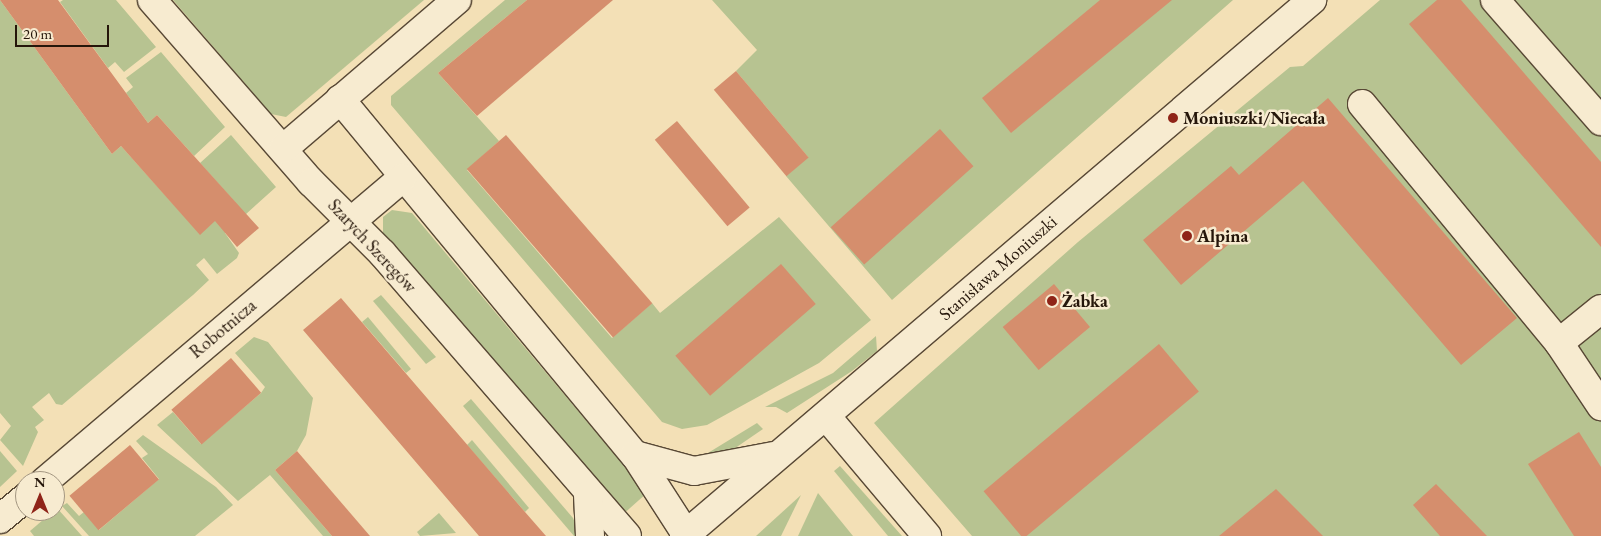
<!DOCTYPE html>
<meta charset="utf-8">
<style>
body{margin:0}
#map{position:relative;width:1601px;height:536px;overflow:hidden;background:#f3e0b6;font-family:"EB Garamond",serif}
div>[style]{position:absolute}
.green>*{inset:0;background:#b7c391}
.building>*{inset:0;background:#d58e6d;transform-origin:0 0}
.roads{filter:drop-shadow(1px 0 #584835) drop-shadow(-1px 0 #584835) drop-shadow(0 1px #584835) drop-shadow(0 -1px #584835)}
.minor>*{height:28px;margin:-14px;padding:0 14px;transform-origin:14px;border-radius:14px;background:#f7ebd0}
.dots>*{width:14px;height:14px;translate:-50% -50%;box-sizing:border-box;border:2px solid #f7ebd0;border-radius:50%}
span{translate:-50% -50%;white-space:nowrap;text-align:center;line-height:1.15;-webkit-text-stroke:5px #f7ebd0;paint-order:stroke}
.poi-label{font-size:18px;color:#25160a;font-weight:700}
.left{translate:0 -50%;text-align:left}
.street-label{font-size:18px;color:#25160a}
.north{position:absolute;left:15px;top:471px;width:50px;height:50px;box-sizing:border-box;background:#f7ebd0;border:1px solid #a39681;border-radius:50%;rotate:0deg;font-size:14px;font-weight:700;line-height:20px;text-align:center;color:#25160a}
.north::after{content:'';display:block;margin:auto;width:18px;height:22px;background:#8f2418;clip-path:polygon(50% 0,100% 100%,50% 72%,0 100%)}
.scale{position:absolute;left:15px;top:25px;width:94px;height:22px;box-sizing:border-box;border:2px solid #25160a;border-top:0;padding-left:6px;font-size:15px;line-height:18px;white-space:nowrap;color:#25160a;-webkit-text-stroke:4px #f7ebd0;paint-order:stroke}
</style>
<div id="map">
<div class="green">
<i style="clip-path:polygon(0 0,112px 154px,121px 146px,200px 234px,235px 202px,200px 163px,231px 135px,276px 187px,225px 233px,239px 253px,237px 258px,217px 274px,204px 258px,196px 265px,209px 280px,193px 295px,62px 405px,56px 404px,49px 393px,32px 407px,44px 420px,35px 427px,38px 432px,23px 466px,0 440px,11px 426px,0 413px)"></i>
<i style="clip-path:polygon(63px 0,116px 0,156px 47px,124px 72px,115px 62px,108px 68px,60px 2px)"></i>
<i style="clip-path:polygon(173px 0,424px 0,286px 117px,271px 114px)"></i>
<i style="clip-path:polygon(505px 0,527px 0,438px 73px,499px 141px,467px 170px,612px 338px,652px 303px,660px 313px,779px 217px,871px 320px,819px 363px,707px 425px,682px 429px,662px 422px,391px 105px,391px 96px)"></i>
<i style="clip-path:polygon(712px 0,1233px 0,892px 300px,786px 176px,808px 157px,736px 71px,757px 50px)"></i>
<i style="clip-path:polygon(1380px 0,1601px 0,1601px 536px,972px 536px,874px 423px,1078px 242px,1290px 67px,1303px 66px)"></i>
<i style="clip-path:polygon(161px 52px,225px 127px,194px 156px,157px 115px,148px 123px,126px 93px,133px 87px,126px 78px)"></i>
<i style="clip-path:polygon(392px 210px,412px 213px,647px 493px,621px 516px,383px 237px,383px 217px)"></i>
<i style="clip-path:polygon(381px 295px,436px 357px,426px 364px,373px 301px)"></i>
<i style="clip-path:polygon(368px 317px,411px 369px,406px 373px,362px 322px)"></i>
<i style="clip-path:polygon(876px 336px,877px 351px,852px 371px,787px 413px,776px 407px,765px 407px,833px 373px)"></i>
<i style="clip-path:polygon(254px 337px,268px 342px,313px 398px,306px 435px,297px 451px,275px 470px,332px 536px,323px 536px,270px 475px,238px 501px,157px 425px,173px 412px,201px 444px,261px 393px,265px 387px,235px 353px)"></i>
<i style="clip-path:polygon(471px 399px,573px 518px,581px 536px,574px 536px,463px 406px)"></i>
<i style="clip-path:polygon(757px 423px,763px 429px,725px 455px,703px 456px)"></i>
<i style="clip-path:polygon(143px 435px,216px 487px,233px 505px,195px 536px,89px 536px,62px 506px,67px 503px,79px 516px,84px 512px,99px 530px,159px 479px,142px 458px,148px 454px,136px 441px)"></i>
<i style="clip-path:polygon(472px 440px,529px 508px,525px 512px,467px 445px)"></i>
<i style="clip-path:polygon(0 451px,17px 471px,0 487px)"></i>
<i style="clip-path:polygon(840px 466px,902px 536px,888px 536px,834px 471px)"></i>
<i style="clip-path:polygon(818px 493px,853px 536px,798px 536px)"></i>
<i style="clip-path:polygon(801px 495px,781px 536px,756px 536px)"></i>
<i style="clip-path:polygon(57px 508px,82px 536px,34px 536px,30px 531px)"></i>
<i style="clip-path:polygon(439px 513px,456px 533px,420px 536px,417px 532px)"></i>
</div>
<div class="building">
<i style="clip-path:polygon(0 0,58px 0,148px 123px,157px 115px,259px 228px,237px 247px,215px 221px,200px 235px,121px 146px,112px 154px)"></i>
<i style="clip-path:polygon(527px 0,613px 0,477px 116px,438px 73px)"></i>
<i style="clip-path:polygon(1100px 0,1172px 0,1011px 133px,982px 98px)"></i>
<i style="clip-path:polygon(1437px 0,1461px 0,1601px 162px,1601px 247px,1409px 24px)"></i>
<i style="left:736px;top:71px;width:113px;height:29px;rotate:50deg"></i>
<i style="clip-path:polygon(1328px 98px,1517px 318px,1461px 365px,1303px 181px,1181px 285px,1143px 240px,1231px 166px,1239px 175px)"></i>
<i style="left:677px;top:121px;width:113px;height:29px;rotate:50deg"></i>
<i style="left:940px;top:129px;width:50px;height:147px;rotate:48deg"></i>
<i style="left:506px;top:135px;width:223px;height:52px;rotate:49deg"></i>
<i style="left:781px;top:264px;width:53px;height:140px;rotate:49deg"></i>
<i style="left:1054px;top:284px;width:56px;height:67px;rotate:50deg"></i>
<i style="clip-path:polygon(341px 298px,525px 512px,546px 536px,479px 536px,303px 330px)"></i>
<i style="left:1159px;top:344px;width:62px;height:229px;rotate:50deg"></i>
<i style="left:231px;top:358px;width:46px;height:79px;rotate:49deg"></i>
<i style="clip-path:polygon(1579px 432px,1601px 467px,1601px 536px,1574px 536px,1528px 464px)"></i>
<i style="left:130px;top:445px;width:45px;height:79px;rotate:50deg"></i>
<i style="clip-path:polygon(297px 451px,370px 536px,332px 536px,275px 470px)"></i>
<i style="clip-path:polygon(1436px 484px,1487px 536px,1440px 536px,1413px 505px)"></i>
<i style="clip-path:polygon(1276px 489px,1323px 536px,1219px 536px)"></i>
</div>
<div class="roads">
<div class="minor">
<i style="left:152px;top:0;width:242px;rotate:48.9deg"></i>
<i style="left:311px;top:182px;width:100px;rotate:45deg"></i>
<i style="left:382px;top:253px;width:374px;rotate:49.1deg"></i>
<i style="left:1495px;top:0;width:161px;rotate:48.8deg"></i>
<i style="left:340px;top:99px;width:462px;rotate:50.4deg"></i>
<i style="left:635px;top:455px;width:94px;rotate:57.2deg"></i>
<i style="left:1362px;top:104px;width:310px;rotate:50.5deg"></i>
<i style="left:283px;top:149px;width:229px;rotate:-40.6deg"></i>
<i style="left:1601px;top:309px;width:54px;rotate:141deg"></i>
<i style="left:1559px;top:343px;width:76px;rotate:56.3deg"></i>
<i style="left:826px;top:416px;width:157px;rotate:49.9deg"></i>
<i style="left:635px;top:455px;width:61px;rotate:15.2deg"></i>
<i style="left:694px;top:471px;width:81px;rotate:-10.6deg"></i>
<i style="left:45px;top:481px;width:468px;rotate:-40.3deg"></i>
<i style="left:588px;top:495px;width:41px;rotate:87.2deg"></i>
<i style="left:0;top:519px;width:33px;rotate:-40deg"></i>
<i style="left:684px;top:536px;width:826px;rotate:-40.48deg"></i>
</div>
</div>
<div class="dots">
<i style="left:1173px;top:118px;background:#8f2418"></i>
<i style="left:1187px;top:236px;background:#8f2418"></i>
<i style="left:1052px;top:301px;background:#8f2418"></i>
</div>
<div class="poi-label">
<span class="left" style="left:1183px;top:118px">Moniuszki/Niecała</span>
<span class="left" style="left:1197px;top:236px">Alpina</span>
<span class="left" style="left:1062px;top:301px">Żabka</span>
</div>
<div class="street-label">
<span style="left:372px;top:246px;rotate:47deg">Szarych Szeregów</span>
<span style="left:998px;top:268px;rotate:-41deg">Stanisława Moniuszki</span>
<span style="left:223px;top:329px;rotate:-40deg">Robotnicza</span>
</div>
<div class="north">N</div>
<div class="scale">20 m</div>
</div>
